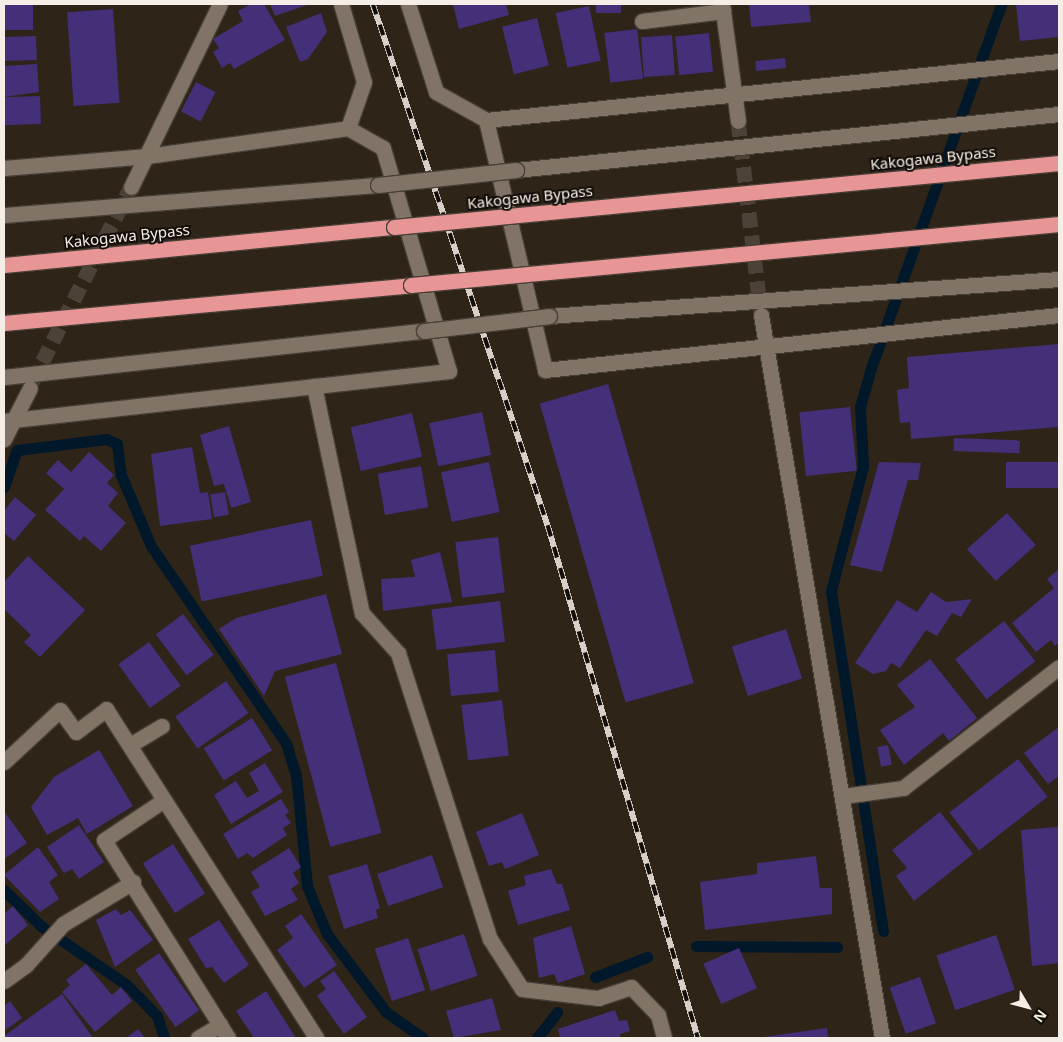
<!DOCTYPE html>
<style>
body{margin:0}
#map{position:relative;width:1063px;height:1042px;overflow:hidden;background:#2e2418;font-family:"Noto Sans",sans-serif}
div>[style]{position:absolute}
.stream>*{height:11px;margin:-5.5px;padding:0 5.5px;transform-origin:5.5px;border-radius:5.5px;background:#01182b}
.building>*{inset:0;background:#433079;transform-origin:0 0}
.minor-tunnel>*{height:15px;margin-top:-7.5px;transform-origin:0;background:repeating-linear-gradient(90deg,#4c4237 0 15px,transparent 0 23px)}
.roads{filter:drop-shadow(1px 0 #473e36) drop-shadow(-1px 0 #473e36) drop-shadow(0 1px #473e36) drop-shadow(0 -1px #473e36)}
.minor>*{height:15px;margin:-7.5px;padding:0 7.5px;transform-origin:7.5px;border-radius:7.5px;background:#817467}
.highway>*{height:15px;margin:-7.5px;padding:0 7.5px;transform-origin:7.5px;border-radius:7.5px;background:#e79595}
.rail>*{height:5.5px;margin-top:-2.75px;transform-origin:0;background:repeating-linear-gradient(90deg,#130e09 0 11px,#d8d0c8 0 22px);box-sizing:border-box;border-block:1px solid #d8d0c8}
.bridges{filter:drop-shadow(1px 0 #473e36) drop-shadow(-1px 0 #473e36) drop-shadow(0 1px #473e36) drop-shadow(0 -1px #473e36)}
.minor-bridge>*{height:15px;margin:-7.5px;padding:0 7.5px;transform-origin:7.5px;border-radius:7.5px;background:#817467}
.highway-bridge>*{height:15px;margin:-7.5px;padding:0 7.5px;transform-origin:7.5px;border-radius:7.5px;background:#e79595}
span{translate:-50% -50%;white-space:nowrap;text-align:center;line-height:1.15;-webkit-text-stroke:4px #130e09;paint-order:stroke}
.street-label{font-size:15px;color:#f5eee6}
.frame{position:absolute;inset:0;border:5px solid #f5eee6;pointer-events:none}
.north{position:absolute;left:1003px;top:982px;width:50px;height:50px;-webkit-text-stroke:4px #130e09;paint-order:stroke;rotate:127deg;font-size:14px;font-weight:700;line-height:20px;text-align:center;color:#f5eee6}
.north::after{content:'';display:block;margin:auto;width:18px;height:22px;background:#f5eee6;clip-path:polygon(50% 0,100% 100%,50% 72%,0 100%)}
</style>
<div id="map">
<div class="stream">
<i style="left:4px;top:487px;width:39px;rotate:-71deg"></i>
<i style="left:17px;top:450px;width:90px;rotate:-7deg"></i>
<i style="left:106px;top:439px;width:12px;rotate:24deg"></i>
<i style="left:117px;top:444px;width:31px;rotate:83deg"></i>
<i style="left:121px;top:475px;width:77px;rotate:67.1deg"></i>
<i style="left:151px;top:546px;width:239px;rotate:55.6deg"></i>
<i style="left:286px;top:743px;width:34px;rotate:73deg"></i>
<i style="left:296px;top:775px;width:112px;rotate:84.3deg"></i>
<i style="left:307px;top:886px;width:52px;rotate:67.4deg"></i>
<i style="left:327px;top:934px;width:98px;rotate:52.9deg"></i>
<i style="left:386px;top:1012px;width:45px;rotate:35.1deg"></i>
<i style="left:4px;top:890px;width:52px;rotate:44.2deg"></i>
<i style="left:41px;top:926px;width:104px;rotate:34.5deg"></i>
<i style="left:127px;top:985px;width:43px;rotate:45.9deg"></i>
<i style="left:157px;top:1016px;width:23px;rotate:72deg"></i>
<i style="left:883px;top:931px;width:344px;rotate:-98.7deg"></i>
<i style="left:831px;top:591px;width:129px;rotate:-75.6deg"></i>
<i style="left:863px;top:466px;width:59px;rotate:-92.9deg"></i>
<i style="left:860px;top:407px;width:41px;rotate:-74.2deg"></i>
<i style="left:871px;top:368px;width:387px;rotate:-70.3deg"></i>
<i style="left:696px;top:946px;width:141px;rotate:0.4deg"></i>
<i style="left:595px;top:977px;width:56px;rotate:-21deg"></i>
<i style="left:537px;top:1038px;width:33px;rotate:-52deg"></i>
</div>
<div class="building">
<i style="left:4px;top:4px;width:29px;height:26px"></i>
<i style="clip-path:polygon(251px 4px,264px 4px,285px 40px,234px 69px,230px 63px,222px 68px,213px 52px,219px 48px,213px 39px,243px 21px,238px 11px)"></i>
<i style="clip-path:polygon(270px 4px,310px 4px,275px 16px)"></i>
<i style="clip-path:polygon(453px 4px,506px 4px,509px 15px,459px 29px)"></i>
<i style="left:596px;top:4px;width:25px;height:9px"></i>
<i style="clip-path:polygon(749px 4px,809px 4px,811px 22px,751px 27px)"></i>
<i style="clip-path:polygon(1016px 4px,1059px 4px,1059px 37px,1020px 41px)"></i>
<i style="left:589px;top:6px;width:56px;height:34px;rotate:78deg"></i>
<i style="left:113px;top:9px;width:94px;height:46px;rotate:86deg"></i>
<i style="clip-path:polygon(321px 13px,327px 32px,308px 59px,300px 62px,286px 27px)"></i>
<i style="left:537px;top:18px;width:49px;height:36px;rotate:76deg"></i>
<i style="left:637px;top:29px;width:50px;height:33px;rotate:83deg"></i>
<i style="left:709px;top:33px;width:39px;height:34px;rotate:84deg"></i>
<i style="left:672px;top:35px;width:40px;height:31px;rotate:86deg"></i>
<i style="left:36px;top:36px;width:24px;height:32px;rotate:88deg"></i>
<i style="left:785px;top:58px;width:10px;height:30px;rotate:84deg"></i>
<i style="clip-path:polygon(37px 64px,39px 92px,4px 97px,4px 66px)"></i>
<i style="left:196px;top:82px;width:22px;height:33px;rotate:27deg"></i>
<i style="left:40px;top:96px;width:28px;height:36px;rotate:88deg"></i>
<i style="clip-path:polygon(1059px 344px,1059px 427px,911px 439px,910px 422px,900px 423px,897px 390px,909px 388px,907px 357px)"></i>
<i style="left:608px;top:384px;width:311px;height:71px;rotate:74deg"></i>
<i style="left:850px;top:407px;width:64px;height:51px;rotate:84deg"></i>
<i style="left:482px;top:412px;width:44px;height:54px;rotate:78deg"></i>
<i style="left:412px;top:413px;width:45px;height:63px;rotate:77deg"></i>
<i style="clip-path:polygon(229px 426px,251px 502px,231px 508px,224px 484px,214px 486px,200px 435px)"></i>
<i style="left:954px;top:438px;width:66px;height:13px;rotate:2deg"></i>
<i style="clip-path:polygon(192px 447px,200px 493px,208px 492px,212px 519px,160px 526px,151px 454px)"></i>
<i style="clip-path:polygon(89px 452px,114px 475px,107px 483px,118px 493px,108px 506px,126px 523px,101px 551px,84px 536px,80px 541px,45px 510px,64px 489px,46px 473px,58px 460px,71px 472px)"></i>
<i style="left:489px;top:462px;width:51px;height:49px;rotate:78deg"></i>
<i style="clip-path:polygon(879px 462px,921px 463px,918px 480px,908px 480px,882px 572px,850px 565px)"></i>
<i style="left:1059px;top:462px;width:26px;height:53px;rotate:90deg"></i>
<i style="left:421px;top:466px;width:42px;height:44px;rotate:80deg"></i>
<i style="left:225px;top:492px;width:23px;height:15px;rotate:80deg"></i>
<i style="clip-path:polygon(15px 497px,36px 515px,14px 541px,4px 533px,4px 511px)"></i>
<i style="left:1007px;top:513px;width:43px;height:54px;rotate:48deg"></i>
<i style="left:311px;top:520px;width:57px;height:124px;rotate:78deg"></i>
<i style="left:498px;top:537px;width:56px;height:43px;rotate:83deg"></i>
<i style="clip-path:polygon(440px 552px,452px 602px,383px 611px,381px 579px,415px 577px,411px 560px)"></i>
<i style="clip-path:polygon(28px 556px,85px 610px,40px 657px,24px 642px,31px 635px,4px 609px,4px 582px)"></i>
<i style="clip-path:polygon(1059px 569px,1059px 643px,1055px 646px,1051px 640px,1036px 652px,1012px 623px,1054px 588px,1047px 579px)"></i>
<i style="clip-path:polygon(931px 592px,946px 602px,972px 599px,961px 617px,952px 613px,937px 636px,926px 630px,900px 668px,891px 663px,886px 671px,873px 674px,855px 663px,897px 600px,917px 612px)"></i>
<i style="clip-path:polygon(326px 594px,342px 654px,275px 671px,264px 696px,219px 629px,236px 618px)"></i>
<i style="left:500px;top:601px;width:41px;height:69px;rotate:83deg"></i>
<i style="left:183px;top:614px;width:51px;height:34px;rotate:53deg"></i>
<i style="left:1004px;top:621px;width:51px;height:62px;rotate:52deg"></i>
<i style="left:786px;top:629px;width:52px;height:57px;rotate:72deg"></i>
<i style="left:149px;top:642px;width:54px;height:38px;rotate:54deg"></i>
<i style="left:495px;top:650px;width:42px;height:48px;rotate:85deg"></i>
<i style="clip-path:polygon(930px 659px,977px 718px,949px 741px,943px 733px,904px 765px,880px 730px,915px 707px,897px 685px)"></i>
<i style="left:336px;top:663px;width:176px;height:53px;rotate:75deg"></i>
<i style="left:226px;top:681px;width:39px;height:62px;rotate:55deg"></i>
<i style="left:502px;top:700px;width:56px;height:41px;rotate:83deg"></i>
<i style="left:252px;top:718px;width:38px;height:57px;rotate:58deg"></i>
<i style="clip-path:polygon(1059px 727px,1059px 776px,1048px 784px,1024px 753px)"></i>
<i style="left:888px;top:745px;width:20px;height:11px;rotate:79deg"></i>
<i style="clip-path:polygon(99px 750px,133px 806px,87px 834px,78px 818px,47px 835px,31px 807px,54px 777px)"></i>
<i style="left:1018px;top:759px;width:48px;height:87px;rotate:52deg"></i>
<i style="clip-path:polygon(265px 763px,283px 792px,231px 824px,214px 795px,236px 781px,247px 798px,259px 791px,249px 773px)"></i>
<i style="clip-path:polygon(281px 799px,289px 812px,285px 815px,291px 823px,283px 828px,287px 835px,253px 858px,247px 853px,238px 859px,223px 834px)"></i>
<i style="clip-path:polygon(4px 811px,27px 843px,4px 859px)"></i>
<i style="clip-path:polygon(940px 812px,973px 854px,914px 901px,896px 876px,907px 868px,892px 850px)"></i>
<i style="clip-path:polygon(522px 813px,539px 855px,505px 869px,502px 862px,489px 866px,476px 832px)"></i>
<i style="clip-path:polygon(79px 825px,104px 862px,79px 879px,72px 869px,64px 873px,47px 847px)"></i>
<i style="clip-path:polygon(1058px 827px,1059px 963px,1032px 966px,1021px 830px)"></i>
<i style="left:173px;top:844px;width:59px;height:36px;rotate:57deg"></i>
<i style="clip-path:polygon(38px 847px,58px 875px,49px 882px,59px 899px,40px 912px,4px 875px)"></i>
<i style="clip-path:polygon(289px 848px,301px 867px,293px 873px,299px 883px,291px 889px,298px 900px,265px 916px,251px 892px,260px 887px,251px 872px)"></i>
<i style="left:432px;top:855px;width:34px;height:58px;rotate:71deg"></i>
<i style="clip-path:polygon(816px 856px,820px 888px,832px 888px,832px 914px,705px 930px,700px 882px,757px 874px,757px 863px)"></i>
<i style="clip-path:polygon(367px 864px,380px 908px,376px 910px,378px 918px,344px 929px,328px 876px)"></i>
<i style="clip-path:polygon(551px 869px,557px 884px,562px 884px,570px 910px,518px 925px,508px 891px,526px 885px,524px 876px)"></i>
<i style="clip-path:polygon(13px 906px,28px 925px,4px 946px,4px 914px)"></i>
<i style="clip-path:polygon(116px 909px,121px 915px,130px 910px,153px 940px,115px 967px,96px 920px)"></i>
<i style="clip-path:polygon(301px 914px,337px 965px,304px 988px,277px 950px,293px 938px,285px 926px)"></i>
<i style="clip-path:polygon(219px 920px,249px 965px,224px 983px,212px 967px,206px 968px,188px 939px)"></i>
<i style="clip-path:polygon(571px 926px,585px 974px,558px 983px,554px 974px,539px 978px,533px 938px)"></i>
<i style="left:464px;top:934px;width:44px;height:49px;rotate:72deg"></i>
<i style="left:996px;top:935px;width:58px;height:63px;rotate:71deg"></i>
<i style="left:408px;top:938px;width:55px;height:35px;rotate:72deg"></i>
<i style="left:739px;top:948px;width:44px;height:39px;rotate:66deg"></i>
<i style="left:159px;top:953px;width:70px;height:29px;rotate:55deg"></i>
<i style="clip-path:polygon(86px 964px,112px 995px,121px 987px,132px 1001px,95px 1032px,62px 992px,70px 985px,66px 980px)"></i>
<i style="clip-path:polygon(334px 971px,367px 1017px,344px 1034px,317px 996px,326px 989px,320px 981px)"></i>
<i style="left:920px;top:977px;width:49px;height:32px;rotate:71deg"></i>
<i style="clip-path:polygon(266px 991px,296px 1038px,254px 1038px,236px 1011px)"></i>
<i style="clip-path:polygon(62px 994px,93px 1038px,4px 1038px,4px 1036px)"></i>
<i style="clip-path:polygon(492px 998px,501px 1030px,454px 1038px,446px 1011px)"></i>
<i style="clip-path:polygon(10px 1001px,22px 1018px,4px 1031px,4px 1006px)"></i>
<i style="clip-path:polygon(615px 1010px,619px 1021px,627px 1020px,630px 1031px,620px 1034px,620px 1038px,560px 1038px,558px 1029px)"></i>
<i style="clip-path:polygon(827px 1028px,828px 1038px,763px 1038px,763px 1037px)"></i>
<i style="clip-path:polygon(138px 1029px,145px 1038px,126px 1038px)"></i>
</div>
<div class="minor-tunnel">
<i style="left:738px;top:121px;width:194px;rotate:83.2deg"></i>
<i style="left:32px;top:382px;width:219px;rotate:-63.1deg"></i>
</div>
<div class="roads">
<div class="minor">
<i style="left:408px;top:4px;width:92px;rotate:72.3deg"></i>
<i style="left:436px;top:92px;width:57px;rotate:29.2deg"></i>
<i style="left:486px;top:120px;width:576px;rotate:-5.88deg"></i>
<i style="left:722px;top:4px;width:118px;rotate:82.2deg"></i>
<i style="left:642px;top:21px;width:82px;rotate:-7deg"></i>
<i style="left:486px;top:120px;width:257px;rotate:76.7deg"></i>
<i style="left:545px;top:370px;width:517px;rotate:-6.11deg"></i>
<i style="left:4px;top:168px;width:144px;rotate:-4.8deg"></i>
<i style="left:147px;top:156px;width:203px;rotate:-7.9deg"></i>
<i style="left:348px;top:128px;width:49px;rotate:-70.8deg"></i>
<i style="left:364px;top:82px;width:81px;rotate:-106.4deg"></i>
<i style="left:516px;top:170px;width:546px;rotate:-5.89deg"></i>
<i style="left:131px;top:187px;width:203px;rotate:-64.1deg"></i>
<i style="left:4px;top:215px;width:375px;rotate:-4.6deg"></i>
<i style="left:761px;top:315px;width:733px;rotate:80.5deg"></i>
<i style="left:549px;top:316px;width:511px;rotate:-4.15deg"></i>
<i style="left:4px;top:377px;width:423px;rotate:-6.3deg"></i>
<i style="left:314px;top:386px;width:232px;rotate:78.1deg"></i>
<i style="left:362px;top:613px;width:54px;rotate:48deg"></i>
<i style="left:398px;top:653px;width:300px;rotate:72.2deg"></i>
<i style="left:490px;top:939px;width:59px;rotate:57.4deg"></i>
<i style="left:522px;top:989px;width:77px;rotate:6.8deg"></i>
<i style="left:598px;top:998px;width:35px;rotate:-18deg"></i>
<i style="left:631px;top:987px;width:39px;rotate:46deg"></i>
<i style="left:658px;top:1015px;width:24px;rotate:75deg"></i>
<i style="left:4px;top:421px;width:448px;rotate:-6.4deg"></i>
<i style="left:449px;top:371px;width:233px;rotate:-106.5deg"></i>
<i style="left:383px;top:148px;width:40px;rotate:-150.3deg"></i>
<i style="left:4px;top:439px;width:57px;rotate:-63deg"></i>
<i style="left:130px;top:745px;width:37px;rotate:-31deg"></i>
<i style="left:4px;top:762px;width:76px;rotate:-42.9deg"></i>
<i style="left:60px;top:710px;width:27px;rotate:54deg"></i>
<i style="left:76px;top:732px;width:38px;rotate:-37deg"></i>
<i style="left:106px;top:709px;width:390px;rotate:57.4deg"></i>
<i style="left:843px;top:796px;width:61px;rotate:-7.6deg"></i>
<i style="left:903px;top:788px;width:197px;rotate:-37.8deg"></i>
<i style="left:164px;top:800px;width:72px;rotate:146.3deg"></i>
<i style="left:104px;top:840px;width:234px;rotate:57.9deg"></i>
<i style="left:4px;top:981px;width:27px;rotate:-36deg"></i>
<i style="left:26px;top:965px;width:55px;rotate:-47.9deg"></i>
<i style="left:63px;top:924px;width:82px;rotate:-31deg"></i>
<i style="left:198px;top:1038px;width:26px;rotate:-31deg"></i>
</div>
<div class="highway">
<i style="left:4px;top:265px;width:392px;rotate:-5.6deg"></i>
<i style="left:4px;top:323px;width:409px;rotate:-5.3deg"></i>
</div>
</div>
<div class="rail">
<i style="left:373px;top:4px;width:551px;rotate:71.47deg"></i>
<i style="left:548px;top:526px;width:534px;rotate:73.67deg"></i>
</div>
<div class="bridges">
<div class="minor-bridge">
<i style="left:378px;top:185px;width:139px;rotate:-6.2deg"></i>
<i style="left:424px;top:331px;width:126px;rotate:-6.8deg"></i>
</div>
<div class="highway-bridge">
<i style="left:394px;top:227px;width:668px;rotate:-5.5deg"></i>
<i style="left:411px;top:285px;width:651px;rotate:-5.38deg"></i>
</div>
</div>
<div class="street-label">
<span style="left:933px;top:158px;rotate:-6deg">Kakogawa Bypass</span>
<span style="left:530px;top:197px;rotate:-6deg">Kakogawa Bypass</span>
<span style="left:127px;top:236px;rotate:-6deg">Kakogawa Bypass</span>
</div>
<div class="frame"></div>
<div class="north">N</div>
</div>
